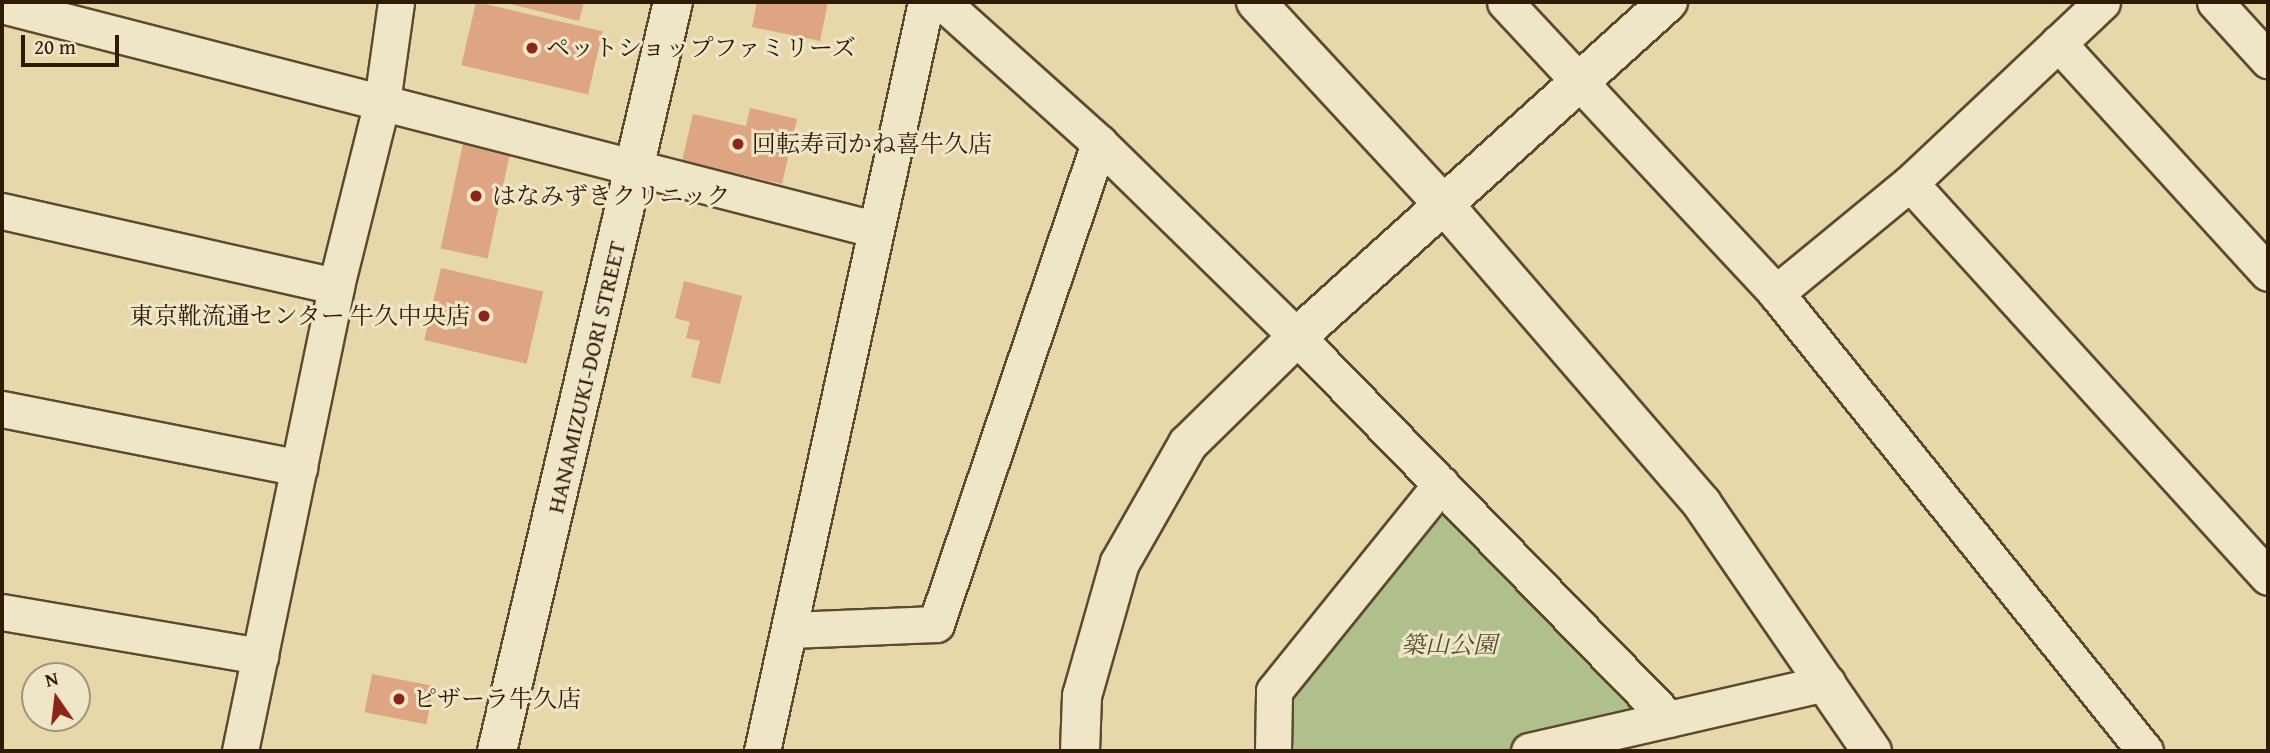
<!DOCTYPE html>
<meta charset="utf-8">
<style>
body{margin:0}
#map{position:relative;width:2270px;height:753px;overflow:hidden;background:#e7d8a9;font-family:"Gentium Book Plus","Noto Serif JP",serif}
div>[style]{position:absolute}
.green>*{inset:0;background:#afc08d}
.building>*{inset:0;background:#dda581;transform-origin:0 0}
.roads{filter:drop-shadow(2px 0 #5c4a2e) drop-shadow(-2px 0 #5c4a2e) drop-shadow(0 2px #5c4a2e) drop-shadow(0 -2px #5c4a2e)}
.street>*{height:35px;margin:-17.5px;padding:0 17.5px;transform-origin:17.5px;border-radius:17.5px;background:#efe6c7}
.secondary>*{height:38px;margin:-19px;padding:0 19px;transform-origin:19px;border-radius:19px;background:#efe6c7}
.dots>*{width:19px;height:19px;translate:-50% -50%;box-sizing:border-box;border:4px solid #efe6c7;border-radius:50%}
span{translate:-50% -50%;white-space:nowrap;text-align:center;line-height:1.15;-webkit-text-stroke:6px #efe6c7;paint-order:stroke}
.poi-label{font-size:24px;color:#2e1a05}
.left{translate:0 -50%;text-align:left}
.right{translate:-100% -50%;text-align:right}
.street-label{font-size:24px;color:#2e1a05}
.park-label{font-size:24px;color:#554c2e;font-style:italic}
.frame{position:absolute;inset:0;border:4px solid #2e1a05;pointer-events:none}
.north{position:absolute;left:21px;top:662px;width:70px;height:70px;box-sizing:border-box;background:#efe6c7;border:2px solid #a29479;border-radius:50%;rotate:346deg;font-size:19px;font-weight:700;line-height:28px;text-align:center;color:#2e1a05}
.north::after{content:'';display:block;margin:auto;width:24px;height:32px;background:#8f2418;clip-path:polygon(50% 0,100% 100%,50% 72%,0 100%)}
.scale{position:absolute;left:21px;top:35px;width:98px;height:32px;box-sizing:border-box;border:4px solid #2e1a05;border-top:0;padding-left:9px;font-size:21px;line-height:24px;white-space:nowrap;color:#2e1a05;-webkit-text-stroke:5px #efe6c7;paint-order:stroke}
</style>
<div id="map">
<div class="green">
<i style="clip-path:polygon(1441px 484px,1669px 719px,1529px 751px,1273px 751px,1274px 691px)"></i>
</div>
<div class="building">
<i style="left:476px;top:2px;width:130px;height:65px;rotate:13deg"></i>
<i style="clip-path:polygon(502px 2px,584px 2px,579px 21px)"></i>
<i style="clip-path:polygon(757px 2px,828px 2px,820px 41px,752px 27px)"></i>
<i style="clip-path:polygon(750px 108px,797px 119px,782px 184px,682px 161px,693px 114px,746px 126px)"></i>
<i style="left:465px;top:134px;width:48px;height:117px;rotate:12deg"></i>
<i style="left:441px;top:268px;width:105px;height:74px;rotate:13deg"></i>
<i style="clip-path:polygon(684px 281px,742px 296px,720px 384px,691px 377px,700px 341px,686px 338px,690px 322px,675px 318px)"></i>
<i style="left:372px;top:674px;width:63px;height:39px;rotate:11deg"></i>
</div>
<div class="roads">
<div class="street">
<i style="left:942px;top:2px;width:211px;rotate:41.9deg"></i>
<i style="left:1099px;top:143px;width:277px;rotate:44.4deg"></i>
<i style="left:1297px;top:337px;width:533px;rotate:45.76deg"></i>
<i style="left:1505px;top:2px;width:398px;rotate:47deg"></i>
<i style="left:1776px;top:293px;width:588px;rotate:51.14deg"></i>
<i style="left:2215px;top:2px;width:79px;rotate:47.6deg"></i>
<i style="left:2px;top:5px;width:900px;rotate:14.41deg"></i>
<i style="left:2058px;top:43px;width:311px;rotate:47.6deg"></i>
<i style="left:1910px;top:183px;width:532px;rotate:47.74deg"></i>
<i style="left:2px;top:211px;width:342px;rotate:12.7deg"></i>
<i style="left:1776px;top:293px;width:173px;rotate:-39.4deg"></i>
<i style="left:1910px;top:183px;width:264px;rotate:-43.3deg"></i>
<i style="left:2px;top:409px;width:303px;rotate:11.2deg"></i>
<i style="left:2px;top:612px;width:262px;rotate:9.7deg"></i>
<i style="left:790px;top:630px;width:146px;rotate:-2.4deg"></i>
<i style="left:936px;top:624px;width:508px;rotate:-71.28deg"></i>
<i style="left:240px;top:751px;width:475px;rotate:-78.3deg"></i>
<i style="left:336px;top:286px;width:190px;rotate:-76deg"></i>
<i style="left:382px;top:102px;width:101px;rotate:-82deg"></i>
<i style="left:762px;top:751px;width:767px;rotate:-77.65deg"></i>
<i style="left:1273px;top:751px;width:60px;rotate:-89deg"></i>
<i style="left:1274px;top:691px;width:266px;rotate:-51.1deg"></i>
<i style="left:1529px;top:751px;width:306px;rotate:-12.9deg"></i>
</div>
<div class="secondary">
<i style="left:1256px;top:2px;width:280px;rotate:47.2deg"></i>
<i style="left:1446px;top:207px;width:392px;rotate:49.2deg"></i>
<i style="left:1702px;top:504px;width:300px;rotate:55.5deg"></i>
<i style="left:497px;top:751px;width:769px;rotate:-76.78deg"></i>
<i style="left:1080px;top:751px;width:55px;rotate:-87.9deg"></i>
<i style="left:1082px;top:696px;width:138px;rotate:-74.1deg"></i>
<i style="left:1120px;top:563px;width:137px;rotate:-60.3deg"></i>
<i style="left:1188px;top:444px;width:153px;rotate:-44.5deg"></i>
<i style="left:1297px;top:337px;width:500px;rotate:-42.1deg"></i>
</div>
</div>
<div class="dots">
<i style="left:532px;top:48px;background:#8f2418"></i>
<i style="left:738px;top:144px;background:#8f2418"></i>
<i style="left:476px;top:196px;background:#8f2418"></i>
<i style="left:484px;top:316px;background:#8f2418"></i>
<i style="left:399px;top:699px;background:#8f2418"></i>
</div>
<div class="poi-label">
<span class="left" style="left:546px;top:48px">ペットショップファミリーズ</span>
<span class="left" style="left:752px;top:144px">回転寿司かね喜牛久店</span>
<span class="left" style="left:492px;top:196px">はなみずきクリニック</span>
<span class="right" style="left:470px;top:316px">東京靴流通センター 牛久中央店</span>
<span class="left" style="left:413px;top:699px">ピザーラ牛久店</span>
</div>
<div class="street-label">
<span style="left:586px;top:377px;rotate:-77deg">HANAMIZUKI-DORI STREET</span>
</div>
<div class="park-label">
<span style="left:1449px;top:645px">築山公園</span>
</div>
<div class="frame"></div>
<div class="north">N</div>
<div class="scale">20 m</div>
</div>
